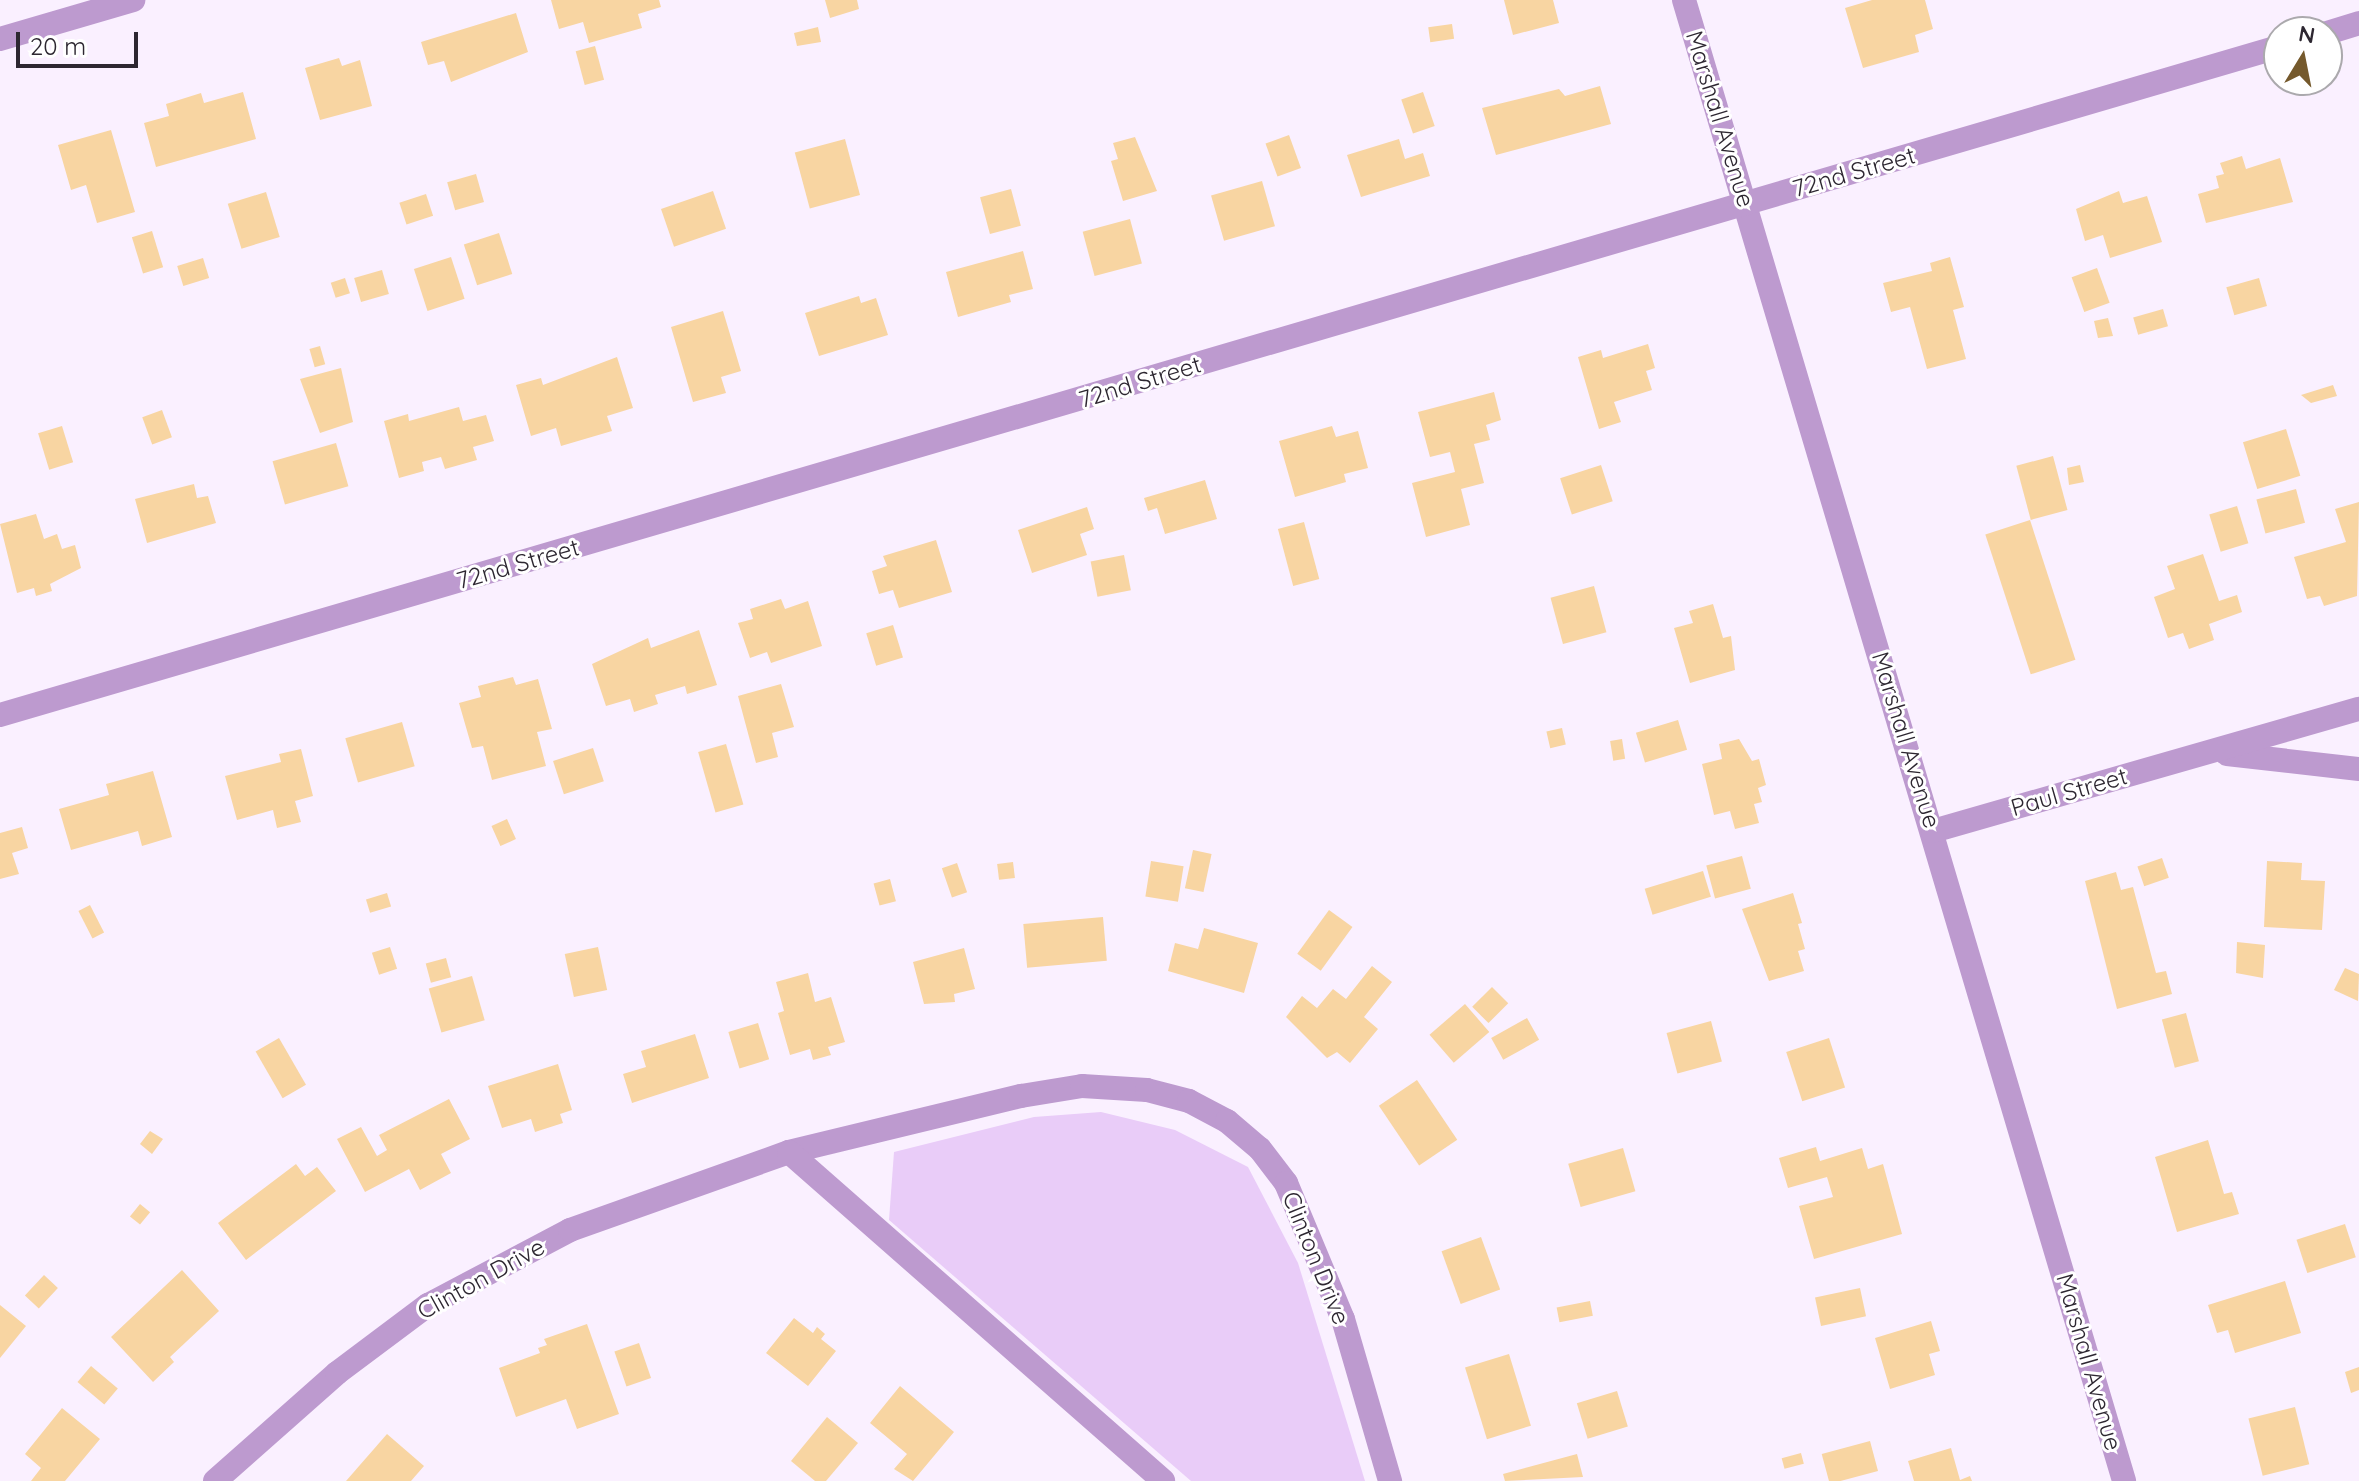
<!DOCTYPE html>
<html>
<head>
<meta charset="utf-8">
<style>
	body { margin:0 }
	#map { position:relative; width:2359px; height:1481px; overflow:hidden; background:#faf0ff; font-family:Quicksand,sans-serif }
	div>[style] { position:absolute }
	.green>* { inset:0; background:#e9ccf8 }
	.building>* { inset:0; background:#f8d5a2; transform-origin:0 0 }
	.minor>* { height:24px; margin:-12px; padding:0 12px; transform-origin:12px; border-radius:12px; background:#bd9acf }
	span { translate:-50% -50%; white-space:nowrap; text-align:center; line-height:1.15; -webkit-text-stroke:6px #fff; paint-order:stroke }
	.street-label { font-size:24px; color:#2d2731 }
	.north { position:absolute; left:2263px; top:16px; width:80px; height:80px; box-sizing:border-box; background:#fff; border:2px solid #aba9ad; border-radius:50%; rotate:10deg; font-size:22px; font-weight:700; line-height:32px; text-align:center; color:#2d2731 }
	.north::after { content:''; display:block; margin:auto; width:28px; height:36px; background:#75592c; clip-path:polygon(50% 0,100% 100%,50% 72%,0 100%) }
	.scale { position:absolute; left:16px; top:32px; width:122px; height:36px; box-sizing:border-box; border:4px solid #2d2731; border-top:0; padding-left:10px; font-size:24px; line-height:28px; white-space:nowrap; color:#2d2731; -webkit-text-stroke:6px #fff; paint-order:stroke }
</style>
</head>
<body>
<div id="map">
	<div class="green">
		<div style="clip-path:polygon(1101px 1112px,1175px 1130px,1248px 1167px,1298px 1263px,1365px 1481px,1191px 1481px,889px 1220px,894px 1152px,1034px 1117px)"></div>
	</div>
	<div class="building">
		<div style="clip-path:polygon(551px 0,659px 0,661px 7px,638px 14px,642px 28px,589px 43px,583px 22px,559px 29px)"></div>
		<div style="clip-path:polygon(825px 0,857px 0,859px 9px,830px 18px)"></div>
		<div style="clip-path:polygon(1504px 0,1553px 0,1559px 23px,1513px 35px)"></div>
		<div style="clip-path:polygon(1872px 0,1925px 0,1933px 29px,1915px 35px,1919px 52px,1863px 68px,1845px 8px)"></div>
		<div style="clip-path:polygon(516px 13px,528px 52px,451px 82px,444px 61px,428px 65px,421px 42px)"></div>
		<div style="left:1452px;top:24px;width:15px;height:24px;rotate:82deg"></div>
		<div style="clip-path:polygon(818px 27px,821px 42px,797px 46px,794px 33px)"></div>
		<div style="left:595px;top:46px;width:35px;height:20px;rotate:75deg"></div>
		<div style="clip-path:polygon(339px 58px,342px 66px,360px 60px,372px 106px,320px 120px,305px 68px)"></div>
		<div style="clip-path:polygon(1600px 86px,1611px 124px,1496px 155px,1482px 108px,1559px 89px,1565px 96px)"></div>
		<div style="clip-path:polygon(243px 92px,256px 139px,156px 167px,144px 123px,169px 116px,166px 104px,201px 93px,204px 103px)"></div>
		<div style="left:1423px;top:92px;width:36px;height:23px;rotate:71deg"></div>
		<div style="clip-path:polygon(111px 130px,135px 212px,97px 223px,86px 185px,71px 190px,58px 145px)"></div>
		<div style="left:1289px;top:135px;width:35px;height:25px;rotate:70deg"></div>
		<div style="clip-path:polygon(1135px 137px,1157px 191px,1123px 201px,1111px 161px,1118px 159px,1113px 143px)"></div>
		<div style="left:845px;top:139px;width:58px;height:52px;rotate:75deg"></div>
		<div style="clip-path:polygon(1399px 139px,1405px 159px,1423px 153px,1430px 176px,1361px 197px,1347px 155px)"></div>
		<div style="clip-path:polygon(2242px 156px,2246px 169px,2280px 158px,2293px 202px,2206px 223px,2198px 194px,2219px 188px,2216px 176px,2224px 174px,2220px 163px)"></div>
		<div style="left:476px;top:174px;width:29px;height:30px;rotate:74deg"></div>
		<div style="left:1262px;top:181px;width:47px;height:53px;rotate:74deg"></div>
		<div style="left:1011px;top:189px;width:38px;height:32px;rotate:75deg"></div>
		<div style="left:713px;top:191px;width:40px;height:55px;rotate:71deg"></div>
		<div style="clip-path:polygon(2119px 191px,2123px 203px,2147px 196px,2162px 242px,2110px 258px,2103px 235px,2085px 241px,2076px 209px)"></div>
		<div style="left:266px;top:192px;width:47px;height:40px;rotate:73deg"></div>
		<div style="left:426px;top:194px;width:23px;height:28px;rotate:72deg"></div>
		<div style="left:1130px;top:219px;width:46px;height:49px;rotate:75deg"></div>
		<div style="left:152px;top:231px;width:38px;height:21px;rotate:73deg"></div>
		<div style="left:499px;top:233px;width:43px;height:37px;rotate:72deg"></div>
		<div style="clip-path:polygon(1023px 251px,1033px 289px,1009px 295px,1011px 302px,958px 317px,946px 272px)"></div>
		<div style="left:451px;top:257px;width:44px;height:39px;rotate:72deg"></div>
		<div style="clip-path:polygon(1950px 257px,1964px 307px,1953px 310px,1966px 359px,1927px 369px,1910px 307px,1891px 312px,1883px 283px,1932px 271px,1930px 263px)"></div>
		<div style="left:203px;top:258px;width:21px;height:27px;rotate:73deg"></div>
		<div style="left:2097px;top:268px;width:37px;height:27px;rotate:70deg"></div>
		<div style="left:382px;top:270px;width:25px;height:29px;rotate:74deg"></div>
		<div style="left:345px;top:278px;width:16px;height:15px;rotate:72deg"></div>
		<div style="left:2259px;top:278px;width:29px;height:34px;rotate:74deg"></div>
		<div style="clip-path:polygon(859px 296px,861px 303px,876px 298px,888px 335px,819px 356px,805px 313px)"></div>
		<div style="left:2163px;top:309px;width:18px;height:31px;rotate:74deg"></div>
		<div style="clip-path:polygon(723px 311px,741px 371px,721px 377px,726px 393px,693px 402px,671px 327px)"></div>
		<div style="clip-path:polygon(2108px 318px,2113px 336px,2098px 338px,2094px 321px)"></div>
		<div style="clip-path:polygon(1648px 344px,1655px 368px,1646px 371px,1652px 390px,1614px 402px,1621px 422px,1599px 429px,1578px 357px,1601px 350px,1603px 358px)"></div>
		<div style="left:320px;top:346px;width:19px;height:11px;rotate:74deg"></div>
		<div style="clip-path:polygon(617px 357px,633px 408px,607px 416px,612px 431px,561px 446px,556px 428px,531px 436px,516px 385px,541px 378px,543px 385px)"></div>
		<div style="clip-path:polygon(341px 368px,353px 422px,320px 433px,300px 379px)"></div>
		<div style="clip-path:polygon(2333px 385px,2337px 396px,2311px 403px,2301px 395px)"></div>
		<div style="clip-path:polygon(1494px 392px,1501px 420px,1486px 425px,1490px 440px,1474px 444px,1484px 483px,1461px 489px,1470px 525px,1426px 537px,1412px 483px,1455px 472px,1450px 452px,1430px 457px,1418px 412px)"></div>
		<div style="clip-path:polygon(459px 407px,463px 421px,486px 415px,494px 441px,473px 447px,477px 460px,445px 469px,441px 457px,422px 462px,424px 471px,399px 478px,384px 421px,408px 414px,409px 421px)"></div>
		<div style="left:162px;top:410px;width:29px;height:21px;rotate:70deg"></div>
		<div style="left:62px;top:426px;width:38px;height:25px;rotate:73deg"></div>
		<div style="clip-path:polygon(1332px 426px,1336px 437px,1358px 431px,1368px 468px,1344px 474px,1346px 482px,1295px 497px,1279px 441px)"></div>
		<div style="left:2286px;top:429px;width:49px;height:45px;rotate:73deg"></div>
		<div style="left:336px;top:443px;width:45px;height:66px;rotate:74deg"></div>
		<div style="left:2053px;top:456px;width:56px;height:38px;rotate:75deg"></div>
		<div style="left:1601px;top:465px;width:38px;height:43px;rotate:72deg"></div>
		<div style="clip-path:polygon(2080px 465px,2084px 482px,2069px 485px,2067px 468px)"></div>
		<div style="clip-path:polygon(1205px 480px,1217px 519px,1165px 534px,1157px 508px,1148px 511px,1144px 498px)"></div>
		<div style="clip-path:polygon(194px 484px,197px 498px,208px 496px,216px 523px,147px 543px,135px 499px)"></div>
		<div style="left:2296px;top:489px;width:35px;height:41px;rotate:75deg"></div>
		<div style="clip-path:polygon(2359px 502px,2357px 596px,2324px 606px,2320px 596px,2307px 599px,2294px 557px,2346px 542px,2335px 509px)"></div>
		<div style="left:2237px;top:506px;width:39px;height:29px;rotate:73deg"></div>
		<div style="clip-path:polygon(1087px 507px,1094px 529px,1080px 534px,1087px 555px,1032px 573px,1018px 530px)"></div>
		<div style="clip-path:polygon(36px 514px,44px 539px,57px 534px,62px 549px,75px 545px,81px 568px,50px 584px,52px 591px,36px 596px,34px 588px,17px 593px,0 524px)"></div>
		<div style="left:2030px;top:520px;width:147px;height:47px;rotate:72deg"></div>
		<div style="left:1304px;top:522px;width:59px;height:27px;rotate:75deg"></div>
		<div style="clip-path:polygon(936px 540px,952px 592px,899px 608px,893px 590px,879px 594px,872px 571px,887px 566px,883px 556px)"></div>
		<div style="clip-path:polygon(2203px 554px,2219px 601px,2237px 595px,2242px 612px,2209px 624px,2214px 640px,2189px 649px,2183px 633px,2168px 638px,2154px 597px,2175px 589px,2167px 566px)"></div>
		<div style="left:1124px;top:555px;width:36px;height:34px;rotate:79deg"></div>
		<div style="left:1594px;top:586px;width:48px;height:45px;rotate:75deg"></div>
		<div style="clip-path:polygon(781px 599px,785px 609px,808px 601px,822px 646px,771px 663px,767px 652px,750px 658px,738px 623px,753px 619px,750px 609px)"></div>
		<div style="clip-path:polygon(1713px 604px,1723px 638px,1731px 636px,1735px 670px,1690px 683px,1674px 628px,1693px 623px,1689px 611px)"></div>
		<div style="left:893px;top:625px;width:34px;height:28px;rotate:73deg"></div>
		<div style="clip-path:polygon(699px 630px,717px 685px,687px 694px,685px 686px,655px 695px,658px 704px,634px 712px,630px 699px,606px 706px,592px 664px,648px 638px,651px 648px)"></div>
		<div style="clip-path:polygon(513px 677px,516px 685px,538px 679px,552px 729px,537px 732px,546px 766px,492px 780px,483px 746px,472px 748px,459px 703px,481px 697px,478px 686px)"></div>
		<div style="clip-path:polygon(781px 684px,794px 727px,772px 733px,778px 757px,756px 763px,738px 696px)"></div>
		<div style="left:1678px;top:720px;width:31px;height:44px;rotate:73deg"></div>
		<div style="left:402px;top:722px;width:46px;height:59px;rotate:74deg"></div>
		<div style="left:1562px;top:728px;width:17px;height:16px;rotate:77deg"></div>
		<div style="left:1622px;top:739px;width:20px;height:12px;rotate:81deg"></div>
		<div style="clip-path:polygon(1739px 739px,1752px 761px,1759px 759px,1766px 785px,1758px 788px,1762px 802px,1754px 804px,1759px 823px,1735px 829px,1730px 811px,1714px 815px,1702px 764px,1722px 759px,1719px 744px)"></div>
		<div style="left:726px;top:744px;width:63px;height:29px;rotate:74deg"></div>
		<div style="left:593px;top:748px;width:35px;height:42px;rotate:72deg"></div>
		<div style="clip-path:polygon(301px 749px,313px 796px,295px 801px,301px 822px,277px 828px,273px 810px,237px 820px,225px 776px,281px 762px,279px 754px)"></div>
		<div style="clip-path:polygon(153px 771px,172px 837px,142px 846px,138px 831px,71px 850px,59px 809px,109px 795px,106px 784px)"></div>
		<div style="left:507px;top:819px;width:22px;height:17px;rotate:66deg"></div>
		<div style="clip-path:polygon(22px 827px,28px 848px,12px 853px,19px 874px,0 879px,0 833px)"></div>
		<div style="left:1193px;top:850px;width:19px;height:39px;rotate:12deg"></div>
		<div style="left:1742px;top:856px;width:34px;height:37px;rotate:75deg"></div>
		<div style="left:2162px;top:858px;width:21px;height:26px;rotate:71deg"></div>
		<div style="left:1151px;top:861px;width:33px;height:36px;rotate:9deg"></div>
		<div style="clip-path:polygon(2267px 861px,2302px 863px,2301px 880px,2325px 881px,2322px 930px,2264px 927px)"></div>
		<div style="left:1013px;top:862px;width:16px;height:16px;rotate:83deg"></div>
		<div style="left:957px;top:863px;width:31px;height:16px;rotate:71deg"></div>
		<div style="left:1703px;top:871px;width:27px;height:61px;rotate:73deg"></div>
		<div style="clip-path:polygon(2116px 872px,2121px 890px,2133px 887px,2156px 973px,2166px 971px,2172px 994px,2117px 1009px,2085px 881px)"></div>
		<div style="left:890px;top:879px;width:23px;height:17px;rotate:75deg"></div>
		<div style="left:387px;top:893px;width:14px;height:22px;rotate:73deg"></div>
		<div style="clip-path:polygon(1793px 893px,1802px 923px,1798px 924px,1805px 949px,1798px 951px,1804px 971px,1769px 981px,1742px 909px)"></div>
		<div style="left:90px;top:905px;width:31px;height:13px;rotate:63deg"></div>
		<div style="left:1329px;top:910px;width:29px;height:54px;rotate:36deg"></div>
		<div style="left:1103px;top:917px;width:44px;height:80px;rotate:85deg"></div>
		<div style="clip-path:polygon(1204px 928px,1258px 943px,1244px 993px,1168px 971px,1175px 943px,1198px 949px)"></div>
		<div style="clip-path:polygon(2237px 942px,2265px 945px,2263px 978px,2236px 973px)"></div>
		<div style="left:390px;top:947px;width:23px;height:19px;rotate:72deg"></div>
		<div style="left:598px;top:947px;width:44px;height:34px;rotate:78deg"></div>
		<div style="clip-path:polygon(964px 948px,975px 989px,954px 994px,955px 1002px,924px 1004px,913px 962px)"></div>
		<div style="left:446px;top:958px;width:20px;height:21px;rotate:75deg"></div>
		<div style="clip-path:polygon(1372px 966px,1392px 982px,1364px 1017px,1378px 1029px,1350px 1063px,1337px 1052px,1327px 1058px,1286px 1017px,1302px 996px,1317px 1008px,1333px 989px,1346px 999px)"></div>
		<div style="clip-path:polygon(2345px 968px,2359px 974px,2358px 1001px,2334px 990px)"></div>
		<div style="clip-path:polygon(808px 973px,815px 1002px,831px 997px,845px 1042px,828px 1047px,831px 1055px,813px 1060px,810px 1049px,790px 1055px,778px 1013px,784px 1011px,776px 982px)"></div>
		<div style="left:472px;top:976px;width:46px;height:45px;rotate:74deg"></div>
		<div style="left:1492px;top:987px;width:23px;height:28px;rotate:45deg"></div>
		<div style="left:1465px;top:1004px;width:37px;height:47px;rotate:49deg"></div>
		<div style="left:2186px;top:1013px;width:50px;height:25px;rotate:75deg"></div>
		<div style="left:1527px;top:1018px;width:25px;height:41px;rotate:61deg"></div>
		<div style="left:1711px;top:1021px;width:42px;height:46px;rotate:75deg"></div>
		<div style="left:758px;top:1023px;width:38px;height:31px;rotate:73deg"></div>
		<div style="clip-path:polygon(695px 1034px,709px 1078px,632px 1103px,623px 1074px,646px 1067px,641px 1051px)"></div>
		<div style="left:279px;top:1038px;width:54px;height:27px;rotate:60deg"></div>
		<div style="left:1829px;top:1038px;width:52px;height:45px;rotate:72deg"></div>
		<div style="clip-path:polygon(558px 1064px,572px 1110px,560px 1114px,563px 1123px,535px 1132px,531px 1119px,502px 1128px,488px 1086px)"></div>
		<div style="left:1417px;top:1080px;width:72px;height:46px;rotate:56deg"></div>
		<div style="clip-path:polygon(449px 1099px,470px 1139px,441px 1154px,451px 1173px,420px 1190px,409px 1169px,365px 1192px,337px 1139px,361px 1127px,377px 1156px,387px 1150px,379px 1135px)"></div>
		<div style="clip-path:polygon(150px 1131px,163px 1139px,152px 1154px,140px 1144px)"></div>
		<div style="clip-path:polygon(2208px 1140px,2224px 1194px,2232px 1192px,2239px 1214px,2177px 1232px,2155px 1157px)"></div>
		<div style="clip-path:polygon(1816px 1147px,1820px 1161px,1862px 1148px,1868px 1169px,1883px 1164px,1902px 1234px,1814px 1259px,1799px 1206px,1833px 1197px,1827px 1177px,1788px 1188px,1779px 1158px)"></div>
		<div style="left:1623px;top:1148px;width:45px;height:57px;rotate:74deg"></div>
		<div style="clip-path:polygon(296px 1164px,305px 1176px,317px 1167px,336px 1191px,246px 1260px,218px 1223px)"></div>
		<div style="left:140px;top:1204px;width:13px;height:16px;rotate:39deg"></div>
		<div style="left:2345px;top:1224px;width:35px;height:51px;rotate:72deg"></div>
		<div style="left:1481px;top:1237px;width:56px;height:42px;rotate:70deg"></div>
		<div style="clip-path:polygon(182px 1270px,219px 1311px,170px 1357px,174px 1362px,153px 1382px,111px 1337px)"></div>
		<div style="left:44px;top:1275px;width:19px;height:28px;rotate:43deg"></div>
		<div style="clip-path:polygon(2285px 1281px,2301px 1333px,2235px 1353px,2228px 1330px,2217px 1333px,2208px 1305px)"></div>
		<div style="left:1860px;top:1288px;width:29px;height:46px;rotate:78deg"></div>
		<div style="left:1590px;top:1301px;width:15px;height:34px;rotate:79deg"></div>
		<div style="clip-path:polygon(0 1305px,26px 1326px,0 1358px)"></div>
		<div style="clip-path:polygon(794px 1318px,813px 1333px,817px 1327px,825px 1334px,821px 1339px,836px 1351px,808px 1386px,766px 1353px)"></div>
		<div style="clip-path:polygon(1931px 1321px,1940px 1351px,1929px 1354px,1935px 1375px,1890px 1389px,1875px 1338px)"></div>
		<div style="clip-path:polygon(587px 1324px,619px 1414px,577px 1429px,566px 1399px,516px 1417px,499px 1368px,540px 1353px,538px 1348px,547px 1345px,544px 1339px)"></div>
		<div style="left:639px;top:1343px;width:37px;height:26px;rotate:71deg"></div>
		<div style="left:1509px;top:1354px;width:75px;height:46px;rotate:73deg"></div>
		<div style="left:91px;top:1366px;width:35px;height:21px;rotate:40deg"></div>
		<div style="clip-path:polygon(2359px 1367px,2359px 1390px,2351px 1393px,2345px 1372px)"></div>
		<div style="clip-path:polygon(900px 1386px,954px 1432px,913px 1481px,894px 1469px,907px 1454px,870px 1423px)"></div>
		<div style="left:1617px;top:1391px;width:37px;height:42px;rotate:73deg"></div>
		<div style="left:2295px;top:1407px;width:59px;height:48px;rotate:76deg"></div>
		<div style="clip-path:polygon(62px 1408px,100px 1439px,65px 1481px,31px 1481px,41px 1468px,25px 1454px)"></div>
		<div style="clip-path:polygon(827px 1417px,858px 1443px,826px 1481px,815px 1481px,791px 1461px)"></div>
		<div style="clip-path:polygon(387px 1434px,424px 1466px,411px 1481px,346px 1481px)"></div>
		<div style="left:1870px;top:1441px;width:31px;height:50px;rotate:75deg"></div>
		<div style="clip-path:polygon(1951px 1448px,1960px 1480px,1970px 1476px,1972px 1481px,1914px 1481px,1908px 1461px)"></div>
		<div style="left:1801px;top:1453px;width:11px;height:20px;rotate:75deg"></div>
		<div style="clip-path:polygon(1577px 1454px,1583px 1477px,1505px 1481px,1503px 1474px)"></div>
	</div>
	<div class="minor">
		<div style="left:1684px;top:0;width:1545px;rotate:73.45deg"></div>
		<div style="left:2327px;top:33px;width:34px;rotate:-17deg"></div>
		<div style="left:0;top:39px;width:139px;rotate:-16.3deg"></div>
		<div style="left:0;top:715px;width:2375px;rotate:-16.34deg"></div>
		<div style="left:2227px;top:754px;width:133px;rotate:6.5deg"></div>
		<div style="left:1933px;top:831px;width:443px;rotate:-16deg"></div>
		<div style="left:789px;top:1152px;width:239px;rotate:-13.6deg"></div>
		<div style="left:1021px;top:1096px;width:62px;rotate:-9.3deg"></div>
		<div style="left:1082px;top:1086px;width:65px;rotate:3.5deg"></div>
		<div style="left:1147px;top:1090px;width:43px;rotate:14.7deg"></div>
		<div style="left:1189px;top:1101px;width:43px;rotate:27.8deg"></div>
		<div style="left:1227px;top:1121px;width:43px;rotate:40.3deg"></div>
		<div style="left:1260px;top:1149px;width:43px;rotate:52.6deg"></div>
		<div style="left:1286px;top:1183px;width:147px;rotate:67.3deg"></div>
		<div style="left:1343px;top:1319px;width:169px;rotate:73.8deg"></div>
		<div style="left:215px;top:1481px;width:163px;rotate:-41.5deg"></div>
		<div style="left:337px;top:1373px;width:114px;rotate:-36.8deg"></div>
		<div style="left:428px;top:1305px;width:161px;rotate:-27.8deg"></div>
		<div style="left:570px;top:1230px;width:232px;rotate:-19.6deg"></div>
		<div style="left:789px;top:1152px;width:498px;rotate:41.3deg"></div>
	</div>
	<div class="street-label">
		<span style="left:1720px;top:119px;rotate:73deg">Marshall Avenue</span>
		<span style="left:1854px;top:172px;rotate:-16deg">72nd Street</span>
		<span style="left:1140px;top:382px;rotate:-17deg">72nd Street</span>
		<span style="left:518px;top:564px;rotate:-16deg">72nd Street</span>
		<span style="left:1906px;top:740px;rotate:73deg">Marshall Avenue</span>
		<span style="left:2069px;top:792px;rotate:-16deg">Paul Street</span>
		<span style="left:1316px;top:1258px;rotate:68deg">Clinton Drive</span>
		<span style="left:481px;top:1279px;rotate:-29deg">Clinton Drive</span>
		<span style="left:2089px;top:1362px;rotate:74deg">Marshall Avenue</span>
	</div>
	<div class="north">N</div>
	<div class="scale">20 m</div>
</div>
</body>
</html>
